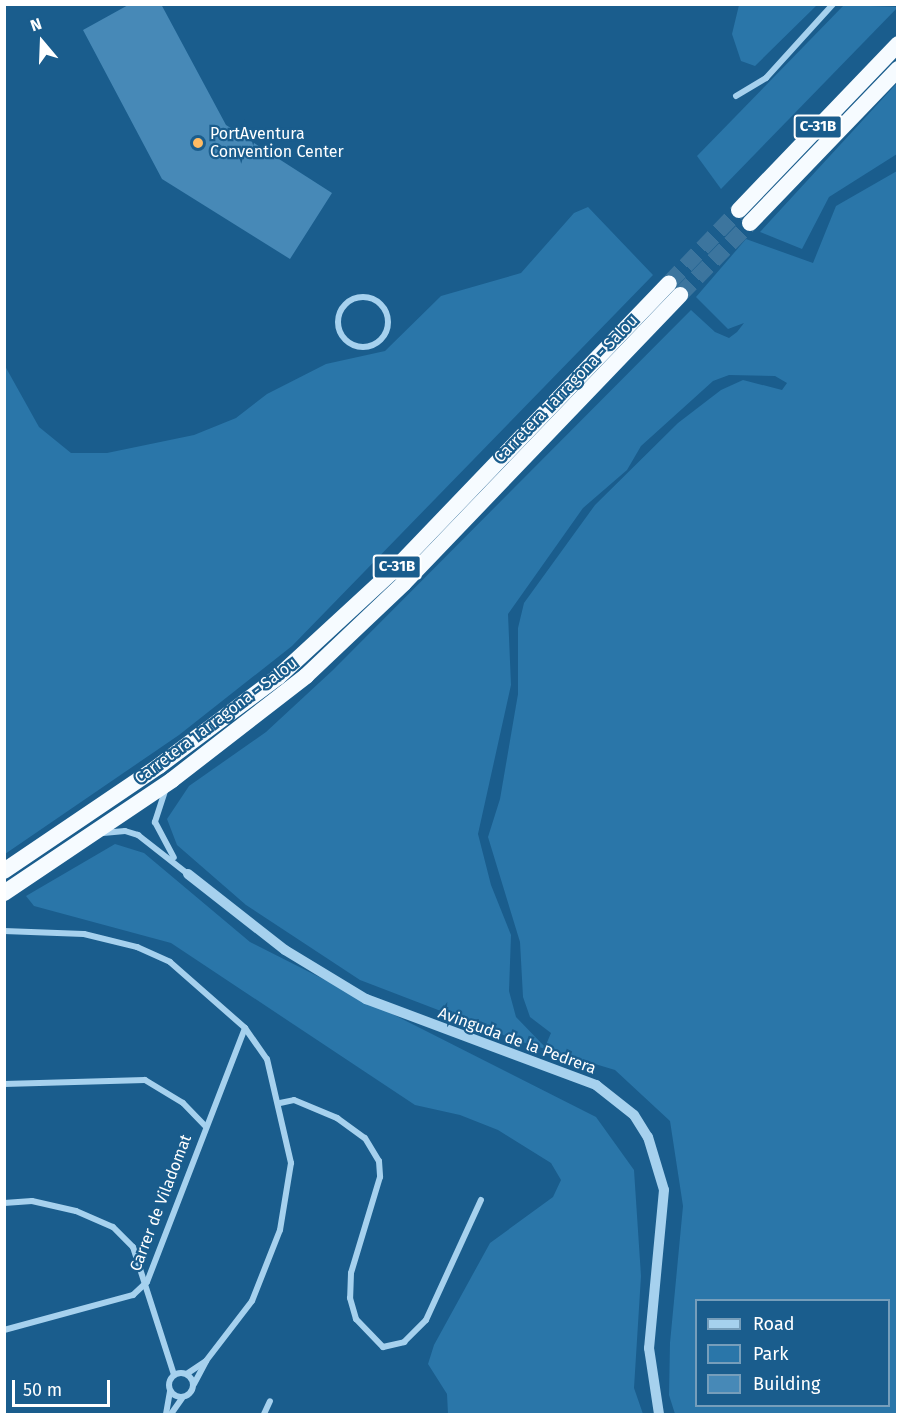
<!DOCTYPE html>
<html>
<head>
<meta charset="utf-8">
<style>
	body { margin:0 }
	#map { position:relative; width:902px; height:1419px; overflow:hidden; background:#1a5d8d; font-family:"Fira Sans",sans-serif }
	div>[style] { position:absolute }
	.green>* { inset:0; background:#2a76a9 }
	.building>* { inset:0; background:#4789b7 }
	.trunk-tunnel>* { height:16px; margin-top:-8px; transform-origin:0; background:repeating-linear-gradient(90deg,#3c759e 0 16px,transparent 0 24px) }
	.minor>* { height:6px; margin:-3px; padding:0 3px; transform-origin:3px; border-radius:3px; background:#a6d1ee }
	.minor>.ring { margin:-3px; padding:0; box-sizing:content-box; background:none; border:6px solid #a6d1ee; border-radius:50% }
	.tertiary>* { height:10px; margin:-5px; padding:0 5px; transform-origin:5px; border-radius:5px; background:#a6d1ee }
	.trunk>* { height:16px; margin:-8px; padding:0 8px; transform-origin:8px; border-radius:8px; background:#f6fbff }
	.dots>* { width:16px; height:16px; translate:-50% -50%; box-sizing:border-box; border:3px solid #1a5d8d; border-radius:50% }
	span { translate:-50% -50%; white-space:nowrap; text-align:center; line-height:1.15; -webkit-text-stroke:4.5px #1a5d8d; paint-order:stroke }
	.shield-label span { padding:2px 4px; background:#1a5d8d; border:2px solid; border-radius:4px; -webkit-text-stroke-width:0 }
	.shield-label { font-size:15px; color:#fff; font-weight:700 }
	.poi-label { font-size:16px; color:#fff }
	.left { translate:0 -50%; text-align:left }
	.street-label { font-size:16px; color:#fff }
	.frame { position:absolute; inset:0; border:6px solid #fff; pointer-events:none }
	.legend { position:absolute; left:695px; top:1299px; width:195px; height:108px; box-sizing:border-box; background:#1a5d8d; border:2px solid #769ebb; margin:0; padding:8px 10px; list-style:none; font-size:18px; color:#fff }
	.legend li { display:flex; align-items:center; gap:12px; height:30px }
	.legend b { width:30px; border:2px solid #769ebb }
	.north { position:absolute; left:12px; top:12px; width:60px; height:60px; -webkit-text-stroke:4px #1a5d8d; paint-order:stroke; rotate:341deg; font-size:16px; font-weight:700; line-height:24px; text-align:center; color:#fff }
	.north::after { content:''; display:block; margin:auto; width:21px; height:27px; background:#fff; clip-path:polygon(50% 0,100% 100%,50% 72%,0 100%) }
	.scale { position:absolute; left:12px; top:1380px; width:98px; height:27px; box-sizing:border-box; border:3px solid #fff; border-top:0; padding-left:8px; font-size:18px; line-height:21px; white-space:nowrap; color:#fff; -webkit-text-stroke:4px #1a5d8d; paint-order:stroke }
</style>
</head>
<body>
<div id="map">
	<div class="green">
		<div style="clip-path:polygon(739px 5px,739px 4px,817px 5px,755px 66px,741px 61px,732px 34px)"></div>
		<div style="clip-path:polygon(844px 5px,898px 7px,721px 189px,697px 156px)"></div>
		<div style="clip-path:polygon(897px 83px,897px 154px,829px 197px,802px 249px,760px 232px)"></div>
		<div style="clip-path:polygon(evenodd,897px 171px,897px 1414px,675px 1414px,669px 1395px,670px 1343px,683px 1206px,670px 1121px,615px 1070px,519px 1041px,360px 980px,246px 905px,177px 845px,167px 819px,189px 786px,266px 732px,333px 670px,691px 310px,715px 332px,729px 338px,737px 332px,744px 323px,728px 329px,696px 297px,746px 239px,813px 263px,836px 206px,897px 171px,729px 375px,775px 376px,787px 383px,782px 390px,743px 380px,721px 390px,678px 423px,595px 505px,524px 603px,518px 628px,518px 694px,500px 799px,488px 837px,520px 942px,523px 997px,530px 1017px,551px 1033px,545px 1047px,516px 1017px,509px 991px,511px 935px,491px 885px,478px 834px,511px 685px,508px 614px,583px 508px,627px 470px,641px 446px,682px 409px,713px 381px,729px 375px,897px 171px,696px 1300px,888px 1300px,888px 1406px,696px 1406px,696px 1300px)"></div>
		<div style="clip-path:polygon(588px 207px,653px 275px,292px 646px,179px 735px,5px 854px,5px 366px,39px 427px,71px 453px,107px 453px,194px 435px,236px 418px,267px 394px,326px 364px,385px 351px,441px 296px,521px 273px,574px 213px)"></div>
		<div style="clip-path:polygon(115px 844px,144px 853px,250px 942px,596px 1117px,634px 1170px,641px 1276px,634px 1388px,643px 1414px,448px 1414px,447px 1394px,428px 1364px,434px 1345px,490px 1243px,553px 1197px,561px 1180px,551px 1163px,498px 1130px,460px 1115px,415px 1105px,171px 943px,34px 906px,26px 896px)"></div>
	</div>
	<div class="building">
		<div style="clip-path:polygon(130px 4px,161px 4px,226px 125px,332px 193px,290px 259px,162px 179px,83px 30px)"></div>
	</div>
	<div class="trunk-tunnel">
		<div style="left:669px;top:283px;width:101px;rotate:-46.2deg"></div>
		<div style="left:680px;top:295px;width:100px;rotate:-45.8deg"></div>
	</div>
	<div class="minor">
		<div style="left:736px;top:96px;width:35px;rotate:-31deg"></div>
		<div style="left:766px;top:78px;width:100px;rotate:-47.8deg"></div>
		<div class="ring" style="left:338px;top:297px;width:44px;height:44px"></div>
		<div style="left:165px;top:791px;width:33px;rotate:108deg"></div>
		<div style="left:155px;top:822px;width:40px;rotate:62deg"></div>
		<div style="left:103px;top:833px;width:22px;rotate:-5deg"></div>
		<div style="left:125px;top:831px;width:14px;rotate:17deg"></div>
		<div style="left:138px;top:835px;width:63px;rotate:38deg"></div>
		<div style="left:4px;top:931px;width:80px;rotate:2.1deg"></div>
		<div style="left:84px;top:934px;width:55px;rotate:13.8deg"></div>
		<div style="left:137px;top:947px;width:36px;rotate:24deg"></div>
		<div style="left:170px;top:962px;width:100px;rotate:41.3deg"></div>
		<div style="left:245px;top:1028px;width:38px;rotate:55deg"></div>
		<div style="left:267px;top:1059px;width:107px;rotate:77deg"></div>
		<div style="left:291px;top:1163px;width:68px;rotate:99.3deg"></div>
		<div style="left:280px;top:1230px;width:76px;rotate:111.5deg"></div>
		<div style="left:252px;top:1301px;width:76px;rotate:127.5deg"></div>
		<div style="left:206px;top:1361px;width:23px;rotate:146deg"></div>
		<div style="left:4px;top:1084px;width:141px;rotate:-1.6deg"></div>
		<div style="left:145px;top:1080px;width:44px;rotate:31.2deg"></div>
		<div style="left:183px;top:1103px;width:32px;rotate:46deg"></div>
		<div style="left:280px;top:1103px;width:14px;rotate:-12deg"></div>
		<div style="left:294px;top:1100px;width:47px;rotate:22.7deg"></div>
		<div style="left:337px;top:1118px;width:34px;rotate:36deg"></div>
		<div style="left:365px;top:1138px;width:27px;rotate:59deg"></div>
		<div style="left:379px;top:1161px;width:16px;rotate:86deg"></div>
		<div style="left:380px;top:1177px;width:100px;rotate:106.8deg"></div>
		<div style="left:351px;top:1273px;width:25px;rotate:92deg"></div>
		<div style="left:350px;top:1298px;width:22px;rotate:74deg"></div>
		<div style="left:356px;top:1319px;width:39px;rotate:46deg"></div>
		<div style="left:383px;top:1347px;width:22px;rotate:-13deg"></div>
		<div style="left:404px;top:1342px;width:31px;rotate:-45deg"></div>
		<div style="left:426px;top:1320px;width:132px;rotate:-65.4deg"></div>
		<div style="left:4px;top:1203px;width:28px;rotate:-4deg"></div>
		<div style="left:32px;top:1201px;width:45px;rotate:12.8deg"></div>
		<div style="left:76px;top:1211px;width:40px;rotate:23.4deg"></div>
		<div style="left:113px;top:1227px;width:28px;rotate:45deg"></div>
		<div style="left:133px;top:1247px;width:134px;rotate:72.2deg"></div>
		<div style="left:4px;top:1330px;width:134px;rotate:-15.2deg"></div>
		<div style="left:133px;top:1295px;width:19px;rotate:-43deg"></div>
		<div style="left:147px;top:1282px;width:272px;rotate:-68.9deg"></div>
		<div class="ring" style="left:169px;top:1373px;width:18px;height:18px"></div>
		<div style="left:194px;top:1384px;width:26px;rotate:-62deg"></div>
		<div style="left:166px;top:1414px;width:23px;rotate:-80deg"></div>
		<div style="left:171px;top:1414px;width:19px;rotate:-55deg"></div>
		<div style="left:264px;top:1414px;width:14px;rotate:-65deg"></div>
	</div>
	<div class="tertiary">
		<div style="left:188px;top:874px;width:123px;rotate:38.1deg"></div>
		<div style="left:285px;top:950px;width:95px;rotate:31.2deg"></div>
		<div style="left:366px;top:999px;width:246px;rotate:20.5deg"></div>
		<div style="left:596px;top:1085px;width:48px;rotate:38.3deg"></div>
		<div style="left:634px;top:1115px;width:26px;rotate:58deg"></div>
		<div style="left:648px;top:1137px;width:55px;rotate:73.2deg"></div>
		<div style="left:664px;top:1190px;width:159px;rotate:95.4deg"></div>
		<div style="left:649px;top:1348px;width:67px;rotate:81.4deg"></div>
	</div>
	<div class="trunk">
		<div style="left:739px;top:210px;width:230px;rotate:-46.2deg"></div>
		<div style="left:750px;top:223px;width:214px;rotate:-46.1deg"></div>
		<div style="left:4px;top:871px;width:187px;rotate:-34.1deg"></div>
		<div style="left:159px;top:766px;width:149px;rotate:-36.8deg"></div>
		<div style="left:278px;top:677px;width:158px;rotate:-42.7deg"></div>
		<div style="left:394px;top:570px;width:397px;rotate:-46.2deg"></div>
		<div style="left:4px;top:893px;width:202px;rotate:-33.9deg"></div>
		<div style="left:172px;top:780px;width:170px;rotate:-37.8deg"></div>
		<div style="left:306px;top:676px;width:135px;rotate:-43.5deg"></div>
		<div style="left:404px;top:583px;width:399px;rotate:-46.2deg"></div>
	</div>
	<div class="dots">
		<div style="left:198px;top:143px;background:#ffbb63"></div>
	</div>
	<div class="shield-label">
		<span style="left:818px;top:127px">C-31B</span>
		<span style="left:397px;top:567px">C-31B</span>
	</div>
	<div class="poi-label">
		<span class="left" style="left:210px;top:143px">PortAventura<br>Convention Center</span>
	</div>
	<div class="street-label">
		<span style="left:566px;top:389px;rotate:-46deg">Carretera Tarragona - Salou</span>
		<span style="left:216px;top:721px;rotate:-37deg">Carretera Tarragona - Salou</span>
		<span style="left:517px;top:1041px;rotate:20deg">Avinguda de la Pedrera</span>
		<span style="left:161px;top:1203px;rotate:-69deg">Carrer de Viladomat</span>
	</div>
	<div class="frame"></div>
	<ul class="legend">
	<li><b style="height:8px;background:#a6d1ee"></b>Road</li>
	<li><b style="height:16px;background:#2a76a9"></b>Park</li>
	<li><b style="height:16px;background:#4789b7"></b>Building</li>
	</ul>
	<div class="north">N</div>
	<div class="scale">50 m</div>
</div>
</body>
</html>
